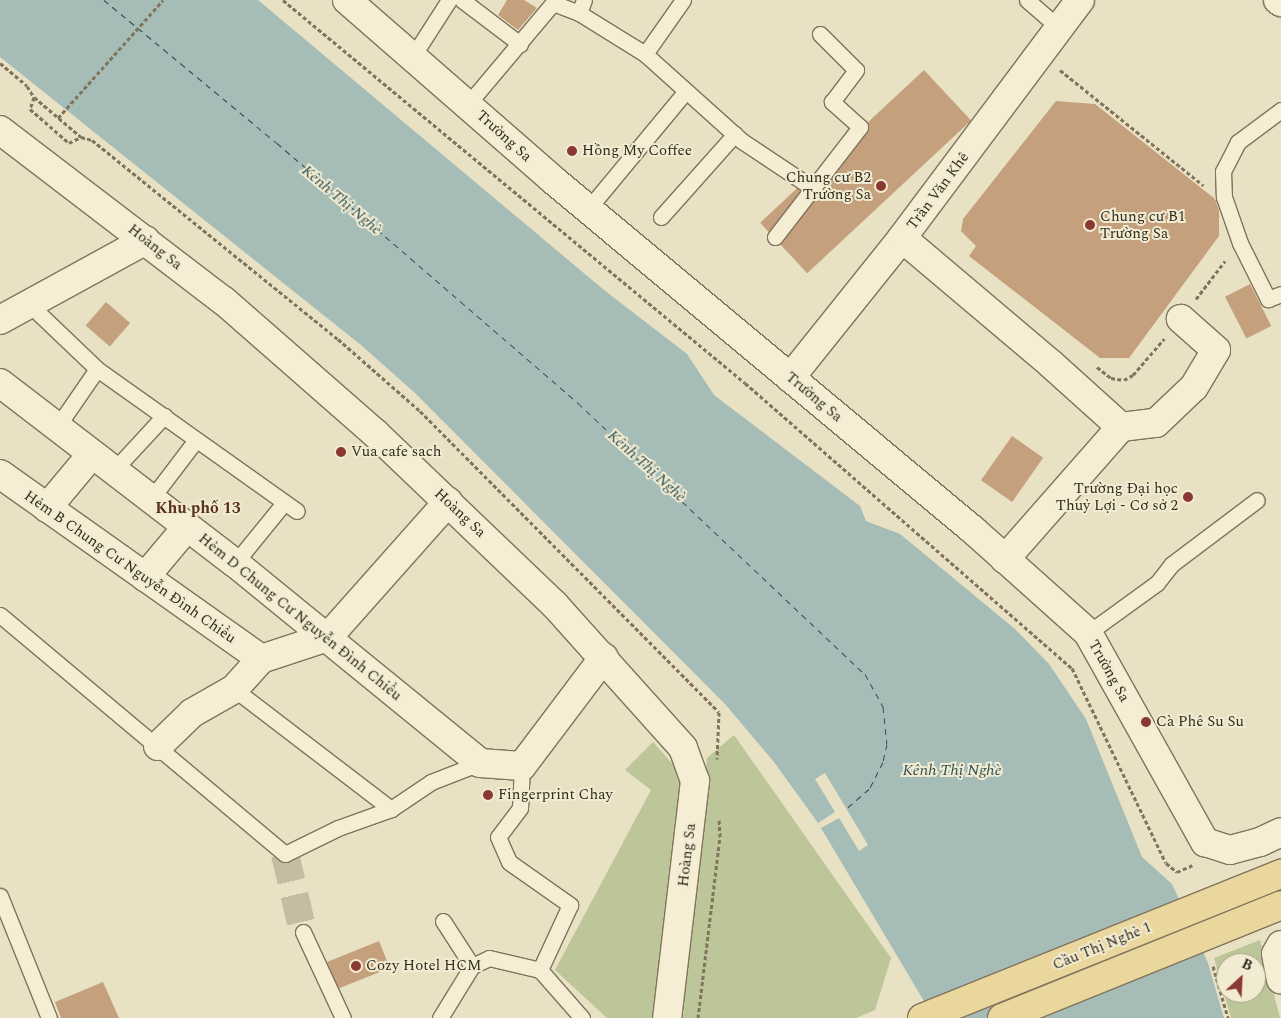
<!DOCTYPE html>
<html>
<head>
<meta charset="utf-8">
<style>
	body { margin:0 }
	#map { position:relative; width:1281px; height:1018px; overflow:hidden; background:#e9e1c3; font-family:Spectral,serif }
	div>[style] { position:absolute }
	.green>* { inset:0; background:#bdc698 }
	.water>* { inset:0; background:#a5bcb7 }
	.pier>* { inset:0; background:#e9e1c3 }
	.ferry>* { height:1px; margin-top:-0.5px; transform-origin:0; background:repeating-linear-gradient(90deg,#2f5151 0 6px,transparent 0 11px) }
	.building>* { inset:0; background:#c4a07c; transform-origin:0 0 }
	.street-tunnel>* { height:28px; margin-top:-14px; transform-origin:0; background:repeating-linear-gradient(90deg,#c5bca2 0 28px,transparent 0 42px) }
	.path>* { height:3px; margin-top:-1.5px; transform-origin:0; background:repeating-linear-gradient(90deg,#81735c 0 4px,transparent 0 6.5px) }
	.roads { filter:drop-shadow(1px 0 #81735c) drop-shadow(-1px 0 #81735c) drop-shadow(0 1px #81735c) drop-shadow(0 -1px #81735c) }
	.lane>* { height:15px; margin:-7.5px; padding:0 7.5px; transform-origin:7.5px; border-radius:7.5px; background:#f5eed5 }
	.street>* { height:28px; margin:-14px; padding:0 14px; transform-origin:14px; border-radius:14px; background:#f5eed5 }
	.secondary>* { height:28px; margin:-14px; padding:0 14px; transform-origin:14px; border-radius:14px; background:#f5eed5 }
	.primary>* { height:28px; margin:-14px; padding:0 14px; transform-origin:14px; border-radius:14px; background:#e9d79e }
	.dots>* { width:14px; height:14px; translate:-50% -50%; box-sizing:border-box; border:2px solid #f1ebd2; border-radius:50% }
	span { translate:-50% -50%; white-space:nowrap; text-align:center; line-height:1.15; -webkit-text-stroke:4px #f1ebd2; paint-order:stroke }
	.street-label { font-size:15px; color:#332a1e }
	.poi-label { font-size:15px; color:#332a1e }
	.left { translate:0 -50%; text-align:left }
	.right { translate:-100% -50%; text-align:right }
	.water-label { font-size:16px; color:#2f5151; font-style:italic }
	.neighbourhood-label { font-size:16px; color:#5b3222; font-weight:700 }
	.north { position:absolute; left:1216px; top:953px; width:50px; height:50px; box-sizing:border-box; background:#f1ebd2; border:1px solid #a59e8a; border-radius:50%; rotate:25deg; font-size:14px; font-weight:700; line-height:20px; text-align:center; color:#332a1e }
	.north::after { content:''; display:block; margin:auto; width:18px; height:22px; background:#8a3832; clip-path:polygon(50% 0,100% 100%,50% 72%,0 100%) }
</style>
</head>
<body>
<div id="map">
	<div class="green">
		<div style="clip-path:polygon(734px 735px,891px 958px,875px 1010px,856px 1018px,683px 1018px,707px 758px)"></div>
		<div style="clip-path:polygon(653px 742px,686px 779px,659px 1018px,607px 1018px,555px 970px,651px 790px,625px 770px)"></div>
		<div style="clip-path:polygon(evenodd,1260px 940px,1280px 1018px,1231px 1018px,1214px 958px,1260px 940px,1226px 963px,1256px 963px,1256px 993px,1226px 993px,1226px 963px)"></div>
	</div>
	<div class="water">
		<div style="clip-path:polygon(0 0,258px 0,604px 290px,687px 354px,714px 395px,860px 506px,866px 521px,900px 534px,1015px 629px,1049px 664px,1086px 719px,1142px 857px,1172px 884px,1208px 963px,1224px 1018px,934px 1018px,818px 823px,774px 762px,725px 704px,415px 393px,361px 345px,0 57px)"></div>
	</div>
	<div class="pier">
		<div style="clip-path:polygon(825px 773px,868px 845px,859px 851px,839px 818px,821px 828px,818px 823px,835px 812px,815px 779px)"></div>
	</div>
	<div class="ferry">
		<div style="left:104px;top:0;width:224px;rotate:39.6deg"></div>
		<div style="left:277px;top:143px;width:398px;rotate:40.8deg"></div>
		<div style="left:578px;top:403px;width:395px;rotate:43.4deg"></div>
		<div style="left:865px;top:674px;width:38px;rotate:61deg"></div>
		<div style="left:883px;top:707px;width:37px;rotate:84deg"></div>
		<div style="left:887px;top:744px;width:18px;rotate:103deg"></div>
		<div style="left:883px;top:762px;width:30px;rotate:117deg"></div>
		<div style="left:869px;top:789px;width:30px;rotate:139deg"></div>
	</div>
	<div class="building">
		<div style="clip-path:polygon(507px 0,524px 0,537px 8px,518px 30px,498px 15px)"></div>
		<div style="left:924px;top:70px;width:69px;height:224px;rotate:47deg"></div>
		<div style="clip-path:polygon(1056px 101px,1095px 104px,1215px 199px,1219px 210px,1219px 236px,1129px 358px,1100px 358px,969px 256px,976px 246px,961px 231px,963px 219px)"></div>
		<div style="left:1250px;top:284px;width:47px;height:28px;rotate:63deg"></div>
		<div style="left:106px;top:302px;width:32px;height:31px;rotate:41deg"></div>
		<div style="left:1012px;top:436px;width:38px;height:54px;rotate:35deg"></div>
		<div style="left:379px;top:941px;width:29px;height:56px;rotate:68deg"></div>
		<div style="clip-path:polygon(103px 982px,119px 1018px,61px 1018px,55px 1002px)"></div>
	</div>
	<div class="street-tunnel">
		<div style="left:285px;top:854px;width:80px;rotate:77deg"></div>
	</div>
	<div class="path">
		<div style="left:283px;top:0;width:600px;rotate:39.66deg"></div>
		<div style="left:745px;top:383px;width:434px;rotate:41.1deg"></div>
		<div style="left:1072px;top:668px;width:216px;rotate:64.3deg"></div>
		<div style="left:1166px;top:863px;width:14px;rotate:39deg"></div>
		<div style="left:1177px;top:872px;width:17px;rotate:-24deg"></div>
		<div style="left:0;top:63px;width:35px;rotate:40deg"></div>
		<div style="left:27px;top:86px;width:13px;rotate:58deg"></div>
		<div style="left:34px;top:97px;width:13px;rotate:108deg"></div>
		<div style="left:30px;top:109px;width:52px;rotate:41.1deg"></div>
		<div style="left:69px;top:143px;width:13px;rotate:-27deg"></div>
		<div style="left:81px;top:137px;width:11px;rotate:15deg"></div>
		<div style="left:92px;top:140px;width:316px;rotate:39deg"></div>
		<div style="left:338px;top:339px;width:109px;rotate:41.3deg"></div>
		<div style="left:420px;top:411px;width:424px;rotate:45.2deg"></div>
		<div style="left:719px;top:712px;width:47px;rotate:92.4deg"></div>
		<div style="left:1060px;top:70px;width:184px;rotate:38.8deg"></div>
		<div style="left:34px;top:97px;width:62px;rotate:40.4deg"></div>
		<div style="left:58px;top:118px;width:158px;rotate:-48.3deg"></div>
		<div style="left:1196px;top:299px;width:48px;rotate:-52.7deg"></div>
		<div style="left:1097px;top:367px;width:18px;rotate:38deg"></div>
		<div style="left:1111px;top:378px;width:13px;rotate:9deg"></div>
		<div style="left:1124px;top:380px;width:10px;rotate:-29deg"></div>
		<div style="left:1133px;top:375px;width:48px;rotate:-49.3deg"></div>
		<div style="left:1213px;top:966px;width:54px;rotate:73.9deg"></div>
		<div style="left:698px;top:1018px;width:182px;rotate:-83.1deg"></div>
		<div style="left:720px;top:837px;width:17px;rotate:-93deg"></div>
	</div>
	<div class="roads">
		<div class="lane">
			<div style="left:462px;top:0;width:73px;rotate:37.2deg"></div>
			<div style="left:1027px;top:0;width:41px;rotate:41.1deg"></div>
			<div style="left:579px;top:13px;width:78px;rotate:31.8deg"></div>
			<div style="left:645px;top:54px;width:130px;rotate:41.9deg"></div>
			<div style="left:742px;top:141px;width:87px;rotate:33.7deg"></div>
			<div style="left:645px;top:54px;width:66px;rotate:-54.9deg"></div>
			<div style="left:413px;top:56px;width:67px;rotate:-57.3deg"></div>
			<div style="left:468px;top:104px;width:132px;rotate:-49.9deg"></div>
			<div style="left:553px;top:3px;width:28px;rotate:21deg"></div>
			<div style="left:579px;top:13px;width:14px;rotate:-69deg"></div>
			<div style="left:1281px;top:110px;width:54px;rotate:143.3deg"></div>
			<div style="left:1238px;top:142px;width:33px;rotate:117deg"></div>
			<div style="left:1223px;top:171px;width:26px;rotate:88deg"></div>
			<div style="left:1224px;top:197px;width:49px;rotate:70.8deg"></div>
			<div style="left:1240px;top:243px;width:63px;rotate:63.4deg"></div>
			<div style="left:1268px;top:299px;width:14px;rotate:-21deg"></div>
			<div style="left:588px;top:209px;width:153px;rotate:-50.3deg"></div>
			<div style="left:661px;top:217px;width:111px;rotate:-48.3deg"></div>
			<div style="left:775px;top:237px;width:139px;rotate:-52.3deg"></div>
			<div style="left:860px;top:127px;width:38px;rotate:-138deg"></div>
			<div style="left:832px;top:102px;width:40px;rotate:-53deg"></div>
			<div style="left:856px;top:70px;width:51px;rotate:-135deg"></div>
			<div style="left:29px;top:304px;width:94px;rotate:43.7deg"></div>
			<div style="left:97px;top:369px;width:245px;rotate:35.4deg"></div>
			<div style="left:57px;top:427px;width:70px;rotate:-55.4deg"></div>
			<div style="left:114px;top:470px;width:74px;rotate:-47.2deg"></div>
			<div style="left:151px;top:499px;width:74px;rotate:-52.7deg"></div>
			<div style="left:235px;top:563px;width:77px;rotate:-50.8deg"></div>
			<div style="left:0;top:615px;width:372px;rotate:40deg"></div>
			<div style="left:285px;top:854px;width:59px;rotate:-26.1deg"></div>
			<div style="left:338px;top:828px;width:56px;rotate:-19.7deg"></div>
			<div style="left:391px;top:809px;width:48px;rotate:-34deg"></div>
			<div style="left:431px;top:782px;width:53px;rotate:-21.2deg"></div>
			<div style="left:1088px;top:633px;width:85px;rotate:-35.9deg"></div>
			<div style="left:1157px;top:583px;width:24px;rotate:-52deg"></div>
			<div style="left:1172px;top:564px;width:106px;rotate:-37deg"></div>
			<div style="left:234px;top:689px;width:198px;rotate:37.4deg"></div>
			<div style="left:522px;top:766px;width:42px;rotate:92.7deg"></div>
			<div style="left:520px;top:808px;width:36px;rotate:127deg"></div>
			<div style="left:498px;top:837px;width:27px;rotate:66deg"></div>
			<div style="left:509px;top:862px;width:75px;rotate:35.2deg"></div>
			<div style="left:570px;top:905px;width:72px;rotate:114.8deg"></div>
			<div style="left:0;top:896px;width:131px;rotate:68.1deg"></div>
			<div style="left:443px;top:921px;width:54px;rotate:57.2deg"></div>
			<div style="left:472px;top:966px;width:19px;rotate:-25deg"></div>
			<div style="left:489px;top:958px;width:52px;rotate:13.2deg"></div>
			<div style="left:540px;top:970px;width:64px;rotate:48.8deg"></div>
			<div style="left:303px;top:932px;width:95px;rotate:65.1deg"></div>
			<div style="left:440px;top:1018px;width:61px;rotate:-58.4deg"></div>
		</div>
		<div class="street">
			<div style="left:1278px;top:0;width:4px;rotate:34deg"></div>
			<div style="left:902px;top:238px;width:195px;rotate:40.2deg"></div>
			<div style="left:1051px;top:364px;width:94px;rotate:42deg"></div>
			<div style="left:1121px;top:427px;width:176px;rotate:131.3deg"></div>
			<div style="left:0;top:320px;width:166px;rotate:-28.7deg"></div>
			<div style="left:790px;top:378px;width:179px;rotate:-51.3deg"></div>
			<div style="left:902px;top:238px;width:297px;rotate:-53.2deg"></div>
			<div style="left:0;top:383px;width:296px;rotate:37.5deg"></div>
			<div style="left:235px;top:563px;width:316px;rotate:39.2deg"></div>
			<div style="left:480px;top:763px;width:42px;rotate:4.1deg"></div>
			<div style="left:522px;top:766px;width:136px;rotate:-53deg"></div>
			<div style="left:1121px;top:427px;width:35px;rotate:-7deg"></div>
			<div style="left:1156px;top:423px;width:52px;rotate:-43.5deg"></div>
			<div style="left:1194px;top:387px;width:43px;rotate:-59.3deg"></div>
			<div style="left:1216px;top:350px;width:47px;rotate:-138.5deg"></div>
			<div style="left:0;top:474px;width:320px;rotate:35.3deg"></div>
			<div style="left:47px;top:508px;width:70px;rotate:-50.2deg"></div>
			<div style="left:145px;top:577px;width:65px;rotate:-50deg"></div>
			<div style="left:158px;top:746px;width:47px;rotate:-44.1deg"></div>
			<div style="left:192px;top:713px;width:48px;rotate:-29.7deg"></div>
			<div style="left:234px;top:689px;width:40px;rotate:-48deg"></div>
			<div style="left:261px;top:659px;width:71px;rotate:-18.2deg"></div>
			<div style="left:328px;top:637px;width:181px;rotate:-48.4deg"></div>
			<div style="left:1281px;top:945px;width:10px;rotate:119deg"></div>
			<div style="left:1276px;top:954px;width:26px;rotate:79deg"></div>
		</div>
		<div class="secondary">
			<div style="left:347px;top:0;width:272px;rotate:41.1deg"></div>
			<div style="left:552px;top:179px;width:548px;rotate:39.82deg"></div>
			<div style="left:973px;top:530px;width:154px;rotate:41.8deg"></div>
			<div style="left:1088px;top:633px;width:240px;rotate:60.8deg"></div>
			<div style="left:1205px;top:842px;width:26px;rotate:18deg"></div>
			<div style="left:1230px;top:850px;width:31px;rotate:-15deg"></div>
			<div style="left:1260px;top:842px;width:23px;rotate:-25deg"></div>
			<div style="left:0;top:130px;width:282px;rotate:37.4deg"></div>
			<div style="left:224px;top:301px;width:201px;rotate:41.2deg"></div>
			<div style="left:375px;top:433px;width:248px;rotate:43.7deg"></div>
			<div style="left:554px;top:604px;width:193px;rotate:48.1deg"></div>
			<div style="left:683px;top:748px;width:35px;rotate:70deg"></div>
			<div style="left:695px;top:781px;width:239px;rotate:96.7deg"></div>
		</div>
		<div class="primary">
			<div style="left:922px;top:1018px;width:387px;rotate:-21.9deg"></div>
			<div style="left:1002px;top:1018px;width:301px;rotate:-22deg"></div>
		</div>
	</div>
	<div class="dots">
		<div style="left:572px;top:151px;background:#8a3832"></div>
		<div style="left:881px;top:186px;background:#8a3832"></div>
		<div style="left:1090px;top:225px;background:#8a3832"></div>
		<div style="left:341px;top:452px;background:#8a3832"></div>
		<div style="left:1188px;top:497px;background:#8a3832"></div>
		<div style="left:1146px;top:722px;background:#8a3832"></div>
		<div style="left:488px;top:795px;background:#8a3832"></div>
		<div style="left:356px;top:966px;background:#8a3832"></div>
	</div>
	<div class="street-label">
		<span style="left:504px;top:136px;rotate:42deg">Trường Sa</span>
		<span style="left:938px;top:191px;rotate:-53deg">Trần Văn Khê</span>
		<span style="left:155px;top:247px;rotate:38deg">Hoàng Sa</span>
		<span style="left:814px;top:397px;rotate:40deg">Trường Sa</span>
		<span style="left:460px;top:513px;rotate:43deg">Hoàng Sa</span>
		<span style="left:130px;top:567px;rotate:35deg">Hẻm B Chung Cư Nguyễn Ðình Chiểu</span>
		<span style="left:300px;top:617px;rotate:39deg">Hẻm D Chung Cư Nguyễn Ðình Chiểu</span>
		<span style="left:1109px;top:671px;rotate:61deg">Trường Sa</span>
		<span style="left:687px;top:855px;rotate:-83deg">Hoàng Sa</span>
		<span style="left:1102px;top:946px;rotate:-22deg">Cầu Thị Nghè 1</span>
	</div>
	<div class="poi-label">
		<span class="left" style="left:582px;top:151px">Hồng My Coffee</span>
		<span class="right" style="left:871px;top:186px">Chung cư B2<br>Trường Sa</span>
		<span class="left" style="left:1100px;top:225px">Chung cư B1<br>Trường Sa</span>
		<span class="left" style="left:351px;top:452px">Vua cafe sach</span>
		<span class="right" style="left:1178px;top:497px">Trường Đại học<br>Thuỷ Lợi - Cơ sở 2</span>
		<span class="left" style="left:1156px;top:722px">Cà Phê Su Su</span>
		<span class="left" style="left:498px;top:795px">Fingerprint Chay</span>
		<span class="left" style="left:366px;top:966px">Cozy Hotel HCM</span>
	</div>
	<div class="water-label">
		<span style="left:342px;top:200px;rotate:40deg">Kênh Thị Nghè</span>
		<span style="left:647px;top:466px;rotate:42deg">Kênh Thị Nghè</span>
		<span style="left:952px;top:770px">Kênh Thị Nghè</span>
	</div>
	<div class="neighbourhood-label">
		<span style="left:198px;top:508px">Khu phố 13</span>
	</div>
	<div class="north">B</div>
</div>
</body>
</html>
